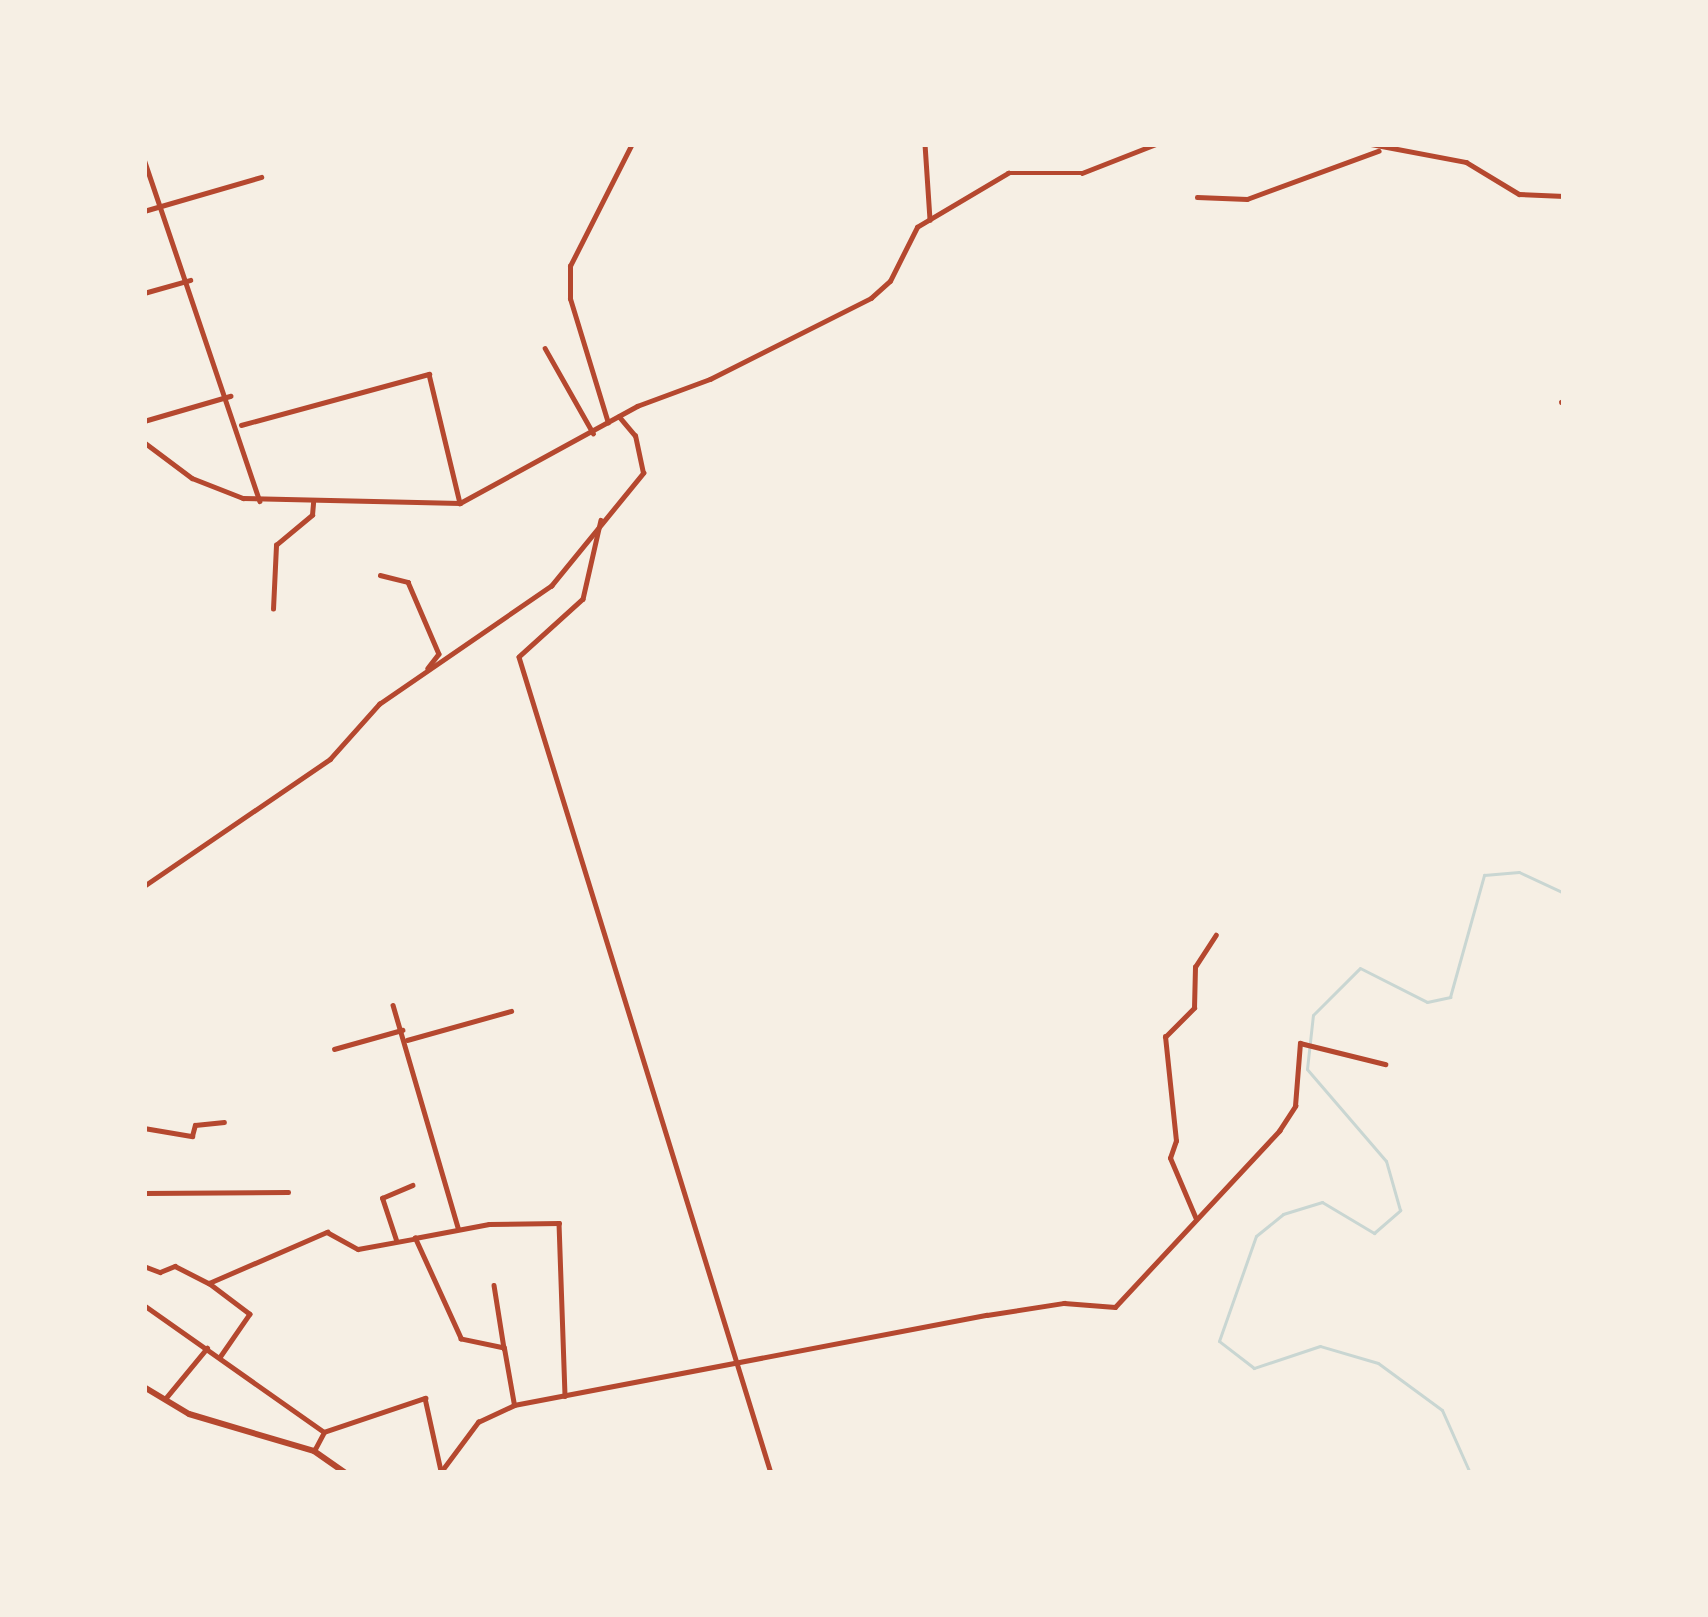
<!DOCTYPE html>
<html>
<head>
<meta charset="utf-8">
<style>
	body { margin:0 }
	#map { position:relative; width:1708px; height:1617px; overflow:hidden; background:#f6efe4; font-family:"Roboto Condensed",sans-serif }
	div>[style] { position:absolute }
	.stream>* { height:3px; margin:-1.5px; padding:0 1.5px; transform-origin:1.5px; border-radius:1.5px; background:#c9d6d2 }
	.minor>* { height:4.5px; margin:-2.25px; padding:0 2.25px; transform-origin:2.25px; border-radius:2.25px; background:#b5482f }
	.tertiary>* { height:4.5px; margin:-2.25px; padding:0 2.25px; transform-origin:2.25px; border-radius:2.25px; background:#b5482f }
	.primary>* { height:6px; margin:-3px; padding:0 3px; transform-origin:3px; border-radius:3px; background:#b5482f }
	span { translate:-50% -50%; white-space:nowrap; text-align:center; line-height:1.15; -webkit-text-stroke:9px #f6efe4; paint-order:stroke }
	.frame { position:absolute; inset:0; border:147px solid #f6efe4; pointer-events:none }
</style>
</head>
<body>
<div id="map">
	<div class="stream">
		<div style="left:1470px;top:1473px;width:69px;rotate:-114deg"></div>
		<div style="left:1442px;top:1410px;width:79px;rotate:-143.7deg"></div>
		<div style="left:1378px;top:1363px;width:60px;rotate:-163.7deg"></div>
		<div style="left:1320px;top:1346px;width:70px;rotate:161.6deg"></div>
		<div style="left:1254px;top:1368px;width:44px;rotate:-142.4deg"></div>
		<div style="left:1219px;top:1341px;width:111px;rotate:-70.6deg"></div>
		<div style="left:1256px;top:1236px;width:35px;rotate:-39deg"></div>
		<div style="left:1283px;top:1214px;width:41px;rotate:-17.1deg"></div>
		<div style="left:1322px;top:1202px;width:61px;rotate:30.8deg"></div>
		<div style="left:1374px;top:1233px;width:35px;rotate:-41deg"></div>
		<div style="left:1400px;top:1210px;width:51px;rotate:-105.9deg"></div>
		<div style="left:1386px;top:1161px;width:121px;rotate:-130.7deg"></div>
		<div style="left:1307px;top:1069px;width:54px;rotate:-83.7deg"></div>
		<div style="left:1313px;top:1015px;width:66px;rotate:-45deg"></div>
		<div style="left:1360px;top:968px;width:75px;rotate:26.9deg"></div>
		<div style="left:1427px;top:1002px;width:24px;rotate:-12deg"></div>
		<div style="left:1450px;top:997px;width:127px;rotate:-74.4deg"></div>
		<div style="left:1484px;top:875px;width:35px;rotate:-5deg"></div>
		<div style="left:1519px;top:872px;width:50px;rotate:25deg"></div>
	</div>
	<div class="minor">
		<div style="left:925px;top:144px;width:76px;rotate:86.2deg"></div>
		<div style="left:1371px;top:144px;width:97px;rotate:10.7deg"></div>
		<div style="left:1466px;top:162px;width:62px;rotate:31.1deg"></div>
		<div style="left:1519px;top:194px;width:45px;rotate:2.5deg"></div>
		<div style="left:144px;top:159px;width:361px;rotate:71.3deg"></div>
		<div style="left:1197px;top:197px;width:50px;rotate:2.3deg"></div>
		<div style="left:1247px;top:199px;width:140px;rotate:-20.1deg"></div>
		<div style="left:144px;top:211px;width:122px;rotate:-16.2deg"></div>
		<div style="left:144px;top:293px;width:48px;rotate:-15.8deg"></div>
		<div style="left:545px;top:348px;width:98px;rotate:60.5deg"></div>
		<div style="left:1561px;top:402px;width:3px;rotate:-18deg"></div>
		<div style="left:144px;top:421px;width:90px;rotate:-16.2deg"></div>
		<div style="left:608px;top:423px;width:130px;rotate:-107deg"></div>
		<div style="left:570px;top:299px;width:33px;rotate:-90deg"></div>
		<div style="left:570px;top:266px;width:137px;rotate:-63.1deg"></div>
		<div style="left:241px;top:425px;width:195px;rotate:-15.2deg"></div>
		<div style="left:429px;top:374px;width:133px;rotate:76.5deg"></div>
		<div style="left:601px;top:520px;width:81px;rotate:102.8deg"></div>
		<div style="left:583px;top:599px;width:86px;rotate:137.8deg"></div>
		<div style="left:519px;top:657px;width:854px;rotate:72.84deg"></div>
		<div style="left:380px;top:575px;width:29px;rotate:14deg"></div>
		<div style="left:408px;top:582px;width:78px;rotate:66.7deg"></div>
		<div style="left:439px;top:654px;width:18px;rotate:128deg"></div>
		<div style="left:273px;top:609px;width:64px;rotate:-87.3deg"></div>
		<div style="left:276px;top:545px;width:47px;rotate:-39.8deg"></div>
		<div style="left:312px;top:515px;width:12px;rotate:-85deg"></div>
		<div style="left:144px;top:886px;width:225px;rotate:-34.3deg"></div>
		<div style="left:330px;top:759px;width:74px;rotate:-48.3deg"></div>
		<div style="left:379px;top:704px;width:209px;rotate:-34.5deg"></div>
		<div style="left:551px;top:586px;width:146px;rotate:-50.8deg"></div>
		<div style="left:643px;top:473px;width:38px;rotate:-102deg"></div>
		<div style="left:635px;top:436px;width:25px;rotate:-130deg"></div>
		<div style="left:393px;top:1005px;width:232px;rotate:73.7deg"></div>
		<div style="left:407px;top:1040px;width:108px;rotate:-15.6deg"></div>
		<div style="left:334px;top:1049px;width:71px;rotate:-15.6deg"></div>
		<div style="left:144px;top:1128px;width:49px;rotate:9.5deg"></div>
		<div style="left:192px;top:1136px;width:11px;rotate:-75deg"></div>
		<div style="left:195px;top:1125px;width:29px;rotate:-6deg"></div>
		<div style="left:144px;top:1193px;width:144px;rotate:-0.4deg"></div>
		<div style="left:1196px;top:1219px;width:66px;rotate:-113.1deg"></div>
		<div style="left:1170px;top:1158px;width:18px;rotate:-71deg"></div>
		<div style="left:1176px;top:1141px;width:105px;rotate:-96deg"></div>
		<div style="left:1165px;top:1037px;width:41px;rotate:-45deg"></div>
		<div style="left:1194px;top:1008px;width:41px;rotate:-88.6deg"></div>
		<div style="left:1195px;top:967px;width:38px;rotate:-57deg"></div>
		<div style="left:396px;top:1240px;width:44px;rotate:-108.4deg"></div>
		<div style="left:382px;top:1198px;width:33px;rotate:-23deg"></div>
		<div style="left:144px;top:1266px;width:17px;rotate:21deg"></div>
		<div style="left:160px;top:1272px;width:16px;rotate:-22deg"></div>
		<div style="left:175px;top:1266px;width:38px;rotate:27deg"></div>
		<div style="left:209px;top:1283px;width:129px;rotate:-23.4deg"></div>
		<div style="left:327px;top:1232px;width:35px;rotate:29deg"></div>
		<div style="left:358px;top:1249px;width:56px;rotate:-10.3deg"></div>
		<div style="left:209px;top:1283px;width:51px;rotate:37.1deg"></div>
		<div style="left:250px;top:1314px;width:51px;rotate:124.6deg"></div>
		<div style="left:494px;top:1285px;width:64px;rotate:81deg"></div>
		<div style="left:144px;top:1305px;width:220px;rotate:35.2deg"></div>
		<div style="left:165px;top:1399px;width:66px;rotate:-50.5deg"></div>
		<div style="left:514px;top:1405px;width:58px;rotate:-100deg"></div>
		<div style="left:504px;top:1348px;width:44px;rotate:-168.2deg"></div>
		<div style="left:461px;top:1339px;width:111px;rotate:-114.5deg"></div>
		<div style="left:415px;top:1238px;width:75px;rotate:-10.7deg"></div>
		<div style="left:489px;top:1224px;width:70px;rotate:-0.8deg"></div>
		<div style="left:559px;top:1223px;width:173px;rotate:88deg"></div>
		<div style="left:314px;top:1451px;width:21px;rotate:-62deg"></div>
		<div style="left:324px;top:1432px;width:107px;rotate:-18.6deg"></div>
		<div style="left:425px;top:1398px;width:75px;rotate:77.6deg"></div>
		<div style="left:144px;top:1472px;width:16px;rotate:4deg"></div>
		<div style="left:440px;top:1473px;width:64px;rotate:-53.3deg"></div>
		<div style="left:478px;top:1422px;width:40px;rotate:-25deg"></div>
		<div style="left:514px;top:1405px;width:481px;rotate:-10.8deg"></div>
		<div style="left:987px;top:1315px;width:78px;rotate:-8.9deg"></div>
		<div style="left:1064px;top:1303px;width:51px;rotate:4.5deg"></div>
		<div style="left:1115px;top:1307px;width:241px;rotate:-47deg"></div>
		<div style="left:1279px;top:1131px;width:30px;rotate:-57deg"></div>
		<div style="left:1295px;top:1106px;width:63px;rotate:-85.5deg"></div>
		<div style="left:1300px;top:1043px;width:88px;rotate:13.9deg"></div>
	</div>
	<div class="tertiary">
		<div style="left:144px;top:442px;width:60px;rotate:36.9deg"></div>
		<div style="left:192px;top:478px;width:55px;rotate:21.4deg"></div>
		<div style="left:243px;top:498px;width:217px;rotate:1.3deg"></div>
		<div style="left:460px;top:503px;width:202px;rotate:-28.7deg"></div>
		<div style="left:637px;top:406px;width:78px;rotate:-20.3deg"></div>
		<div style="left:710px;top:379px;width:180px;rotate:-26.7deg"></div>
		<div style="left:871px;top:298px;width:25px;rotate:-42deg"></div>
		<div style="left:890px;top:281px;width:60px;rotate:-63.4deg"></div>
		<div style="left:917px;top:227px;width:106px;rotate:-30.7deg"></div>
		<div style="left:1008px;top:173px;width:74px"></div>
		<div style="left:1082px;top:173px;width:79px;rotate:-21.4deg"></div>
	</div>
	<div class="primary">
		<div style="left:144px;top:1387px;width:52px;rotate:31deg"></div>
		<div style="left:189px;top:1414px;width:130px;rotate:16.5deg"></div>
		<div style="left:314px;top:1451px;width:38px;rotate:35deg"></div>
	</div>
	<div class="frame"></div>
</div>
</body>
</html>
